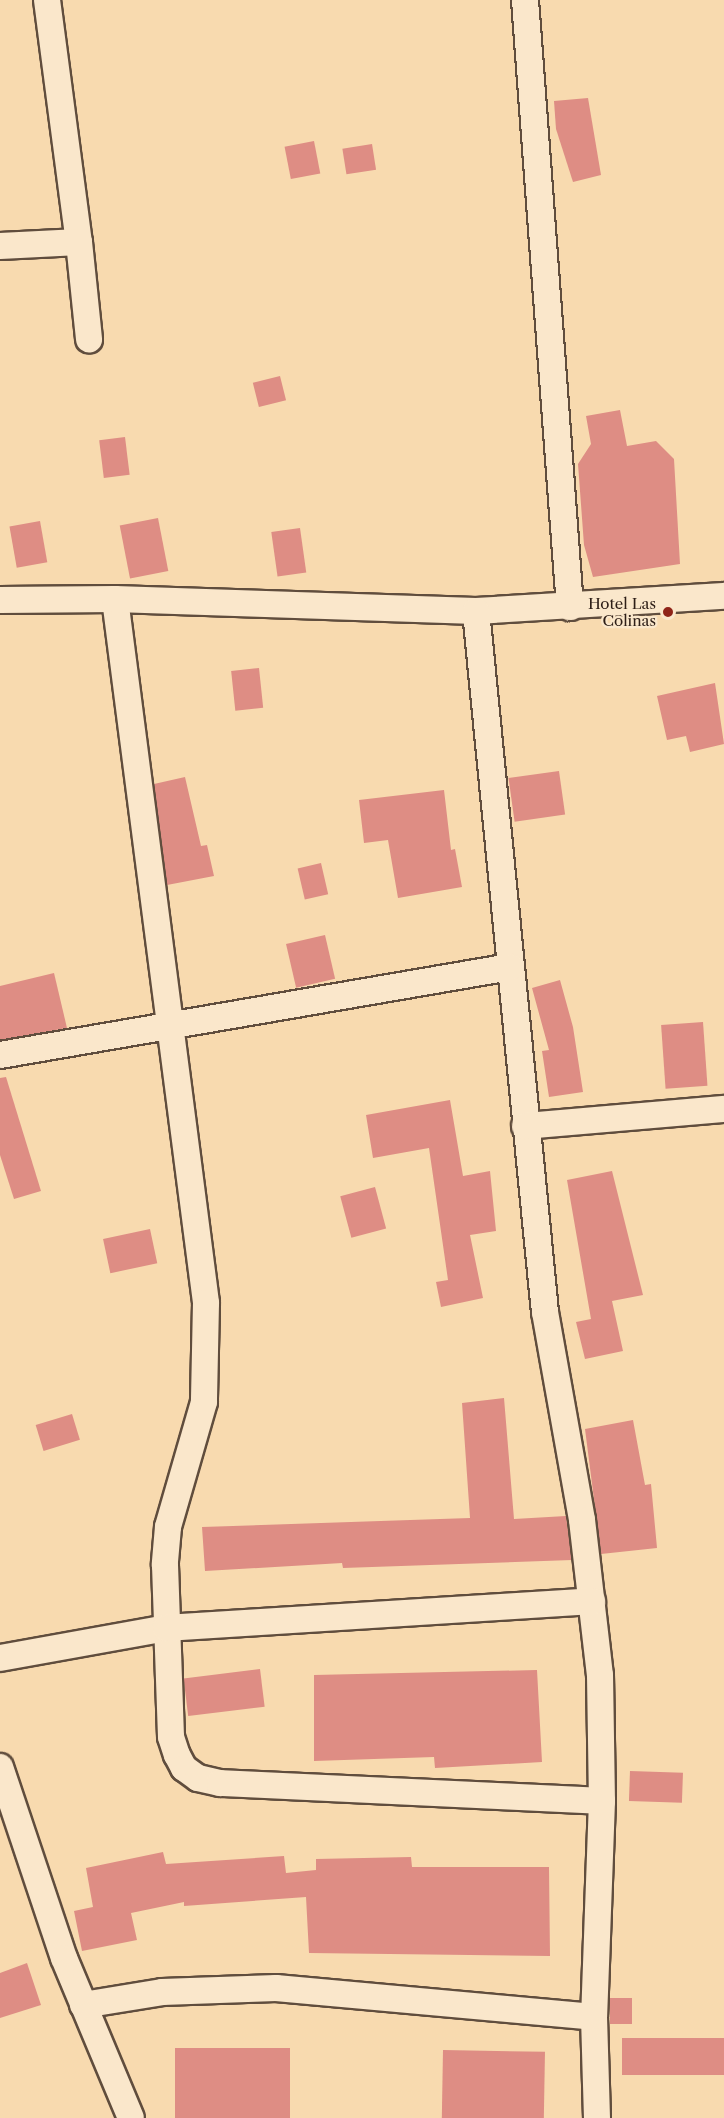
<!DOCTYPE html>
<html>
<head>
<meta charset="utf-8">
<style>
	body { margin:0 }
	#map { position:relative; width:724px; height:2118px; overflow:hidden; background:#f8daaf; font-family:"Libre Caslon Text",serif }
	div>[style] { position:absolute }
	.building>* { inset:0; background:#de8d84; transform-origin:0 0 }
	.roads { filter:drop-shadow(2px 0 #604d3d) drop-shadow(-2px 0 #604d3d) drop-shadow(0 2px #604d3d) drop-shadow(0 -2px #604d3d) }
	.street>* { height:26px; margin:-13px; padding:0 13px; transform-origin:13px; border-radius:13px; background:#fae7cb }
	.dots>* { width:16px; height:16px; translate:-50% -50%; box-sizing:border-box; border:3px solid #fae7cb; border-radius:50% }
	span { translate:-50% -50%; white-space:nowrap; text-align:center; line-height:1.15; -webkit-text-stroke:4.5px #fae7cb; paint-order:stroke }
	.poi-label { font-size:15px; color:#2d1e17 }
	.right { translate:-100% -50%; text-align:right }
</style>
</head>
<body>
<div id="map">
	<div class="building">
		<div style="clip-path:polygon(588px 98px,601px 175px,573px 182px,556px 129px,554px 101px)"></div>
		<div style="left:314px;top:141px;width:33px;height:30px;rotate:79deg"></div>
		<div style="left:372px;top:144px;width:26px;height:30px;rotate:81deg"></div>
		<div style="left:280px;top:376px;width:25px;height:28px;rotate:76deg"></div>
		<div style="clip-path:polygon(620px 410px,627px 446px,656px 441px,674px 459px,680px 564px,593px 577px,584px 545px,578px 464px,591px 444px,586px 416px)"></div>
		<div style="left:125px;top:437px;width:38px;height:26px;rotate:83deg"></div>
		<div style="left:158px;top:518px;width:54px;height:39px;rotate:79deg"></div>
		<div style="left:40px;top:521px;width:42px;height:31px;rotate:80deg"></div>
		<div style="left:300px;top:528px;width:45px;height:29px;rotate:82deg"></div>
		<div style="left:259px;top:668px;width:40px;height:28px;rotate:84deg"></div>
		<div style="clip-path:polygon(715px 683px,724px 744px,690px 752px,686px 736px,667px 740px,657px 696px)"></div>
		<div style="left:559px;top:771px;width:44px;height:51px;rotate:82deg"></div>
		<div style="clip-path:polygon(185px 777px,201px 846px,207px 845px,214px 876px,167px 885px,154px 784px)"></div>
		<div style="clip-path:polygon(444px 790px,451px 850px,455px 849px,462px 887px,398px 898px,388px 840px,364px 843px,359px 800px)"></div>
		<div style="left:321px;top:863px;width:32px;height:24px;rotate:77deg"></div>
		<div style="left:325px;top:935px;width:45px;height:40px;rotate:77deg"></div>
		<div style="clip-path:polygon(54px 973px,67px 1028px,0 1040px,0 986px)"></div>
		<div style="clip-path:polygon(560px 980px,573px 1027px,583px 1092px,549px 1097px,542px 1051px,549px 1050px,532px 988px)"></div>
		<div style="left:703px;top:1022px;width:64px;height:42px;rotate:86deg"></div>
		<div style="clip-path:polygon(6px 1077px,41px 1191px,14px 1199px,0 1155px,0 1078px)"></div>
		<div style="clip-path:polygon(450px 1100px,463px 1176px,490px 1171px,496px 1231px,470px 1235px,483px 1298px,441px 1307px,436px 1282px,448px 1280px,429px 1148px,373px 1158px,366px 1115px)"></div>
		<div style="clip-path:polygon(612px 1171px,643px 1295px,612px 1301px,623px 1351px,585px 1359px,576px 1322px,591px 1319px,567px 1180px)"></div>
		<div style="left:375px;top:1187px;width:43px;height:36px;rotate:75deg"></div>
		<div style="left:150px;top:1229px;width:35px;height:48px;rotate:78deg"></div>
		<div style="clip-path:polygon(504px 1398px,514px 1519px,566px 1516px,572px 1560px,343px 1568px,342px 1563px,205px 1571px,202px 1527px,470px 1518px,462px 1403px)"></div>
		<div style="left:72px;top:1414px;width:27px;height:38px;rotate:73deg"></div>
		<div style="clip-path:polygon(633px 1420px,645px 1485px,651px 1484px,657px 1548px,601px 1554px,585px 1429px)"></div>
		<div style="left:260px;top:1669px;width:38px;height:77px;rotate:83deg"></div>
		<div style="clip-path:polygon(537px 1670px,542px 1762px,435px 1768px,434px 1757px,314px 1761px,314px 1675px)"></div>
		<div style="left:630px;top:1771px;width:53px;height:30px;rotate:2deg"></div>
		<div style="clip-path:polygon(163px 1852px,166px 1864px,284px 1856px,286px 1873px,316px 1870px,316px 1859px,411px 1857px,412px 1867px,549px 1867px,550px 1956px,309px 1953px,306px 1897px,184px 1906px,184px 1902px,131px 1913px,137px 1940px,82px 1951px,74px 1911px,93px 1907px,86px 1868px)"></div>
		<div style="clip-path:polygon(27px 1963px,41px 2005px,0 2018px,0 1973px)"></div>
		<div style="left:632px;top:1998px;width:26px;height:22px;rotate:90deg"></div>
		<div style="left:724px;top:2038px;width:37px;height:102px;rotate:90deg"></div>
		<div style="left:175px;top:2048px;width:115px;height:70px"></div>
		<div style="left:443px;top:2050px;width:102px;height:68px;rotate:1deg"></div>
	</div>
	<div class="roads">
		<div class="street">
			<div style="left:47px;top:0;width:244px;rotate:82.5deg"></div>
			<div style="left:525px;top:0;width:609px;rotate:85.76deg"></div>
			<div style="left:0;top:246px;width:79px;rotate:-2.9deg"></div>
			<div style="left:79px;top:242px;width:98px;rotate:84.1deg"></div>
			<div style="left:115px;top:599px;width:710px;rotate:82.63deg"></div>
			<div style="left:206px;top:1303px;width:99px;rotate:91.2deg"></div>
			<div style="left:204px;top:1402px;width:130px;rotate:106.1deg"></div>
			<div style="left:168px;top:1527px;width:38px;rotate:95deg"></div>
			<div style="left:165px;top:1565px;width:172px;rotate:88deg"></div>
			<div style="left:171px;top:1737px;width:19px;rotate:72deg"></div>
			<div style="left:177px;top:1755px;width:15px;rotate:62deg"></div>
			<div style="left:184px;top:1768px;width:17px;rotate:36deg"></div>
			<div style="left:198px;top:1778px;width:23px;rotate:13deg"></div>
			<div style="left:220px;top:1783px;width:382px;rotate:2.7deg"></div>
			<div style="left:0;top:600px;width:115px;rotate:-0.5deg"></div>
			<div style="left:115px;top:599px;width:361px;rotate:1.9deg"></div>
			<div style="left:476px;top:611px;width:248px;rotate:-3.5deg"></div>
			<div style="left:476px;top:611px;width:704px;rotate:84.38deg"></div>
			<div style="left:545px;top:1312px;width:211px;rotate:79.9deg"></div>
			<div style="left:582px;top:1520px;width:156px;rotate:83.4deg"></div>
			<div style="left:600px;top:1675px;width:126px;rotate:89.1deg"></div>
			<div style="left:602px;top:1801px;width:216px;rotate:92.1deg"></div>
			<div style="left:594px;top:2017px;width:101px;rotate:88.3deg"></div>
			<div style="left:0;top:1055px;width:518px;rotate:-9.79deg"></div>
			<div style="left:525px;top:1126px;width:200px;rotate:-4.9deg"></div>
			<div style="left:0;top:1658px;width:169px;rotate:-10.2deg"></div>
			<div style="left:166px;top:1628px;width:427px;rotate:-3.6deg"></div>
			<div style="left:0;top:1767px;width:201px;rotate:71.5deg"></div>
			<div style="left:64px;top:1958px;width:173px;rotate:67.3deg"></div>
			<div style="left:83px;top:2005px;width:80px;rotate:-9.3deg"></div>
			<div style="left:162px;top:1992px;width:114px;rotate:-2deg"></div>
			<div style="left:276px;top:1988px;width:319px;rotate:5.2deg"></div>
		</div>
	</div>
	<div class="dots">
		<div style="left:668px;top:612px;background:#8f2418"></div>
	</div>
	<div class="poi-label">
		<span class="right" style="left:656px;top:612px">Hotel Las<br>Colinas</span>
	</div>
</div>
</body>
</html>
